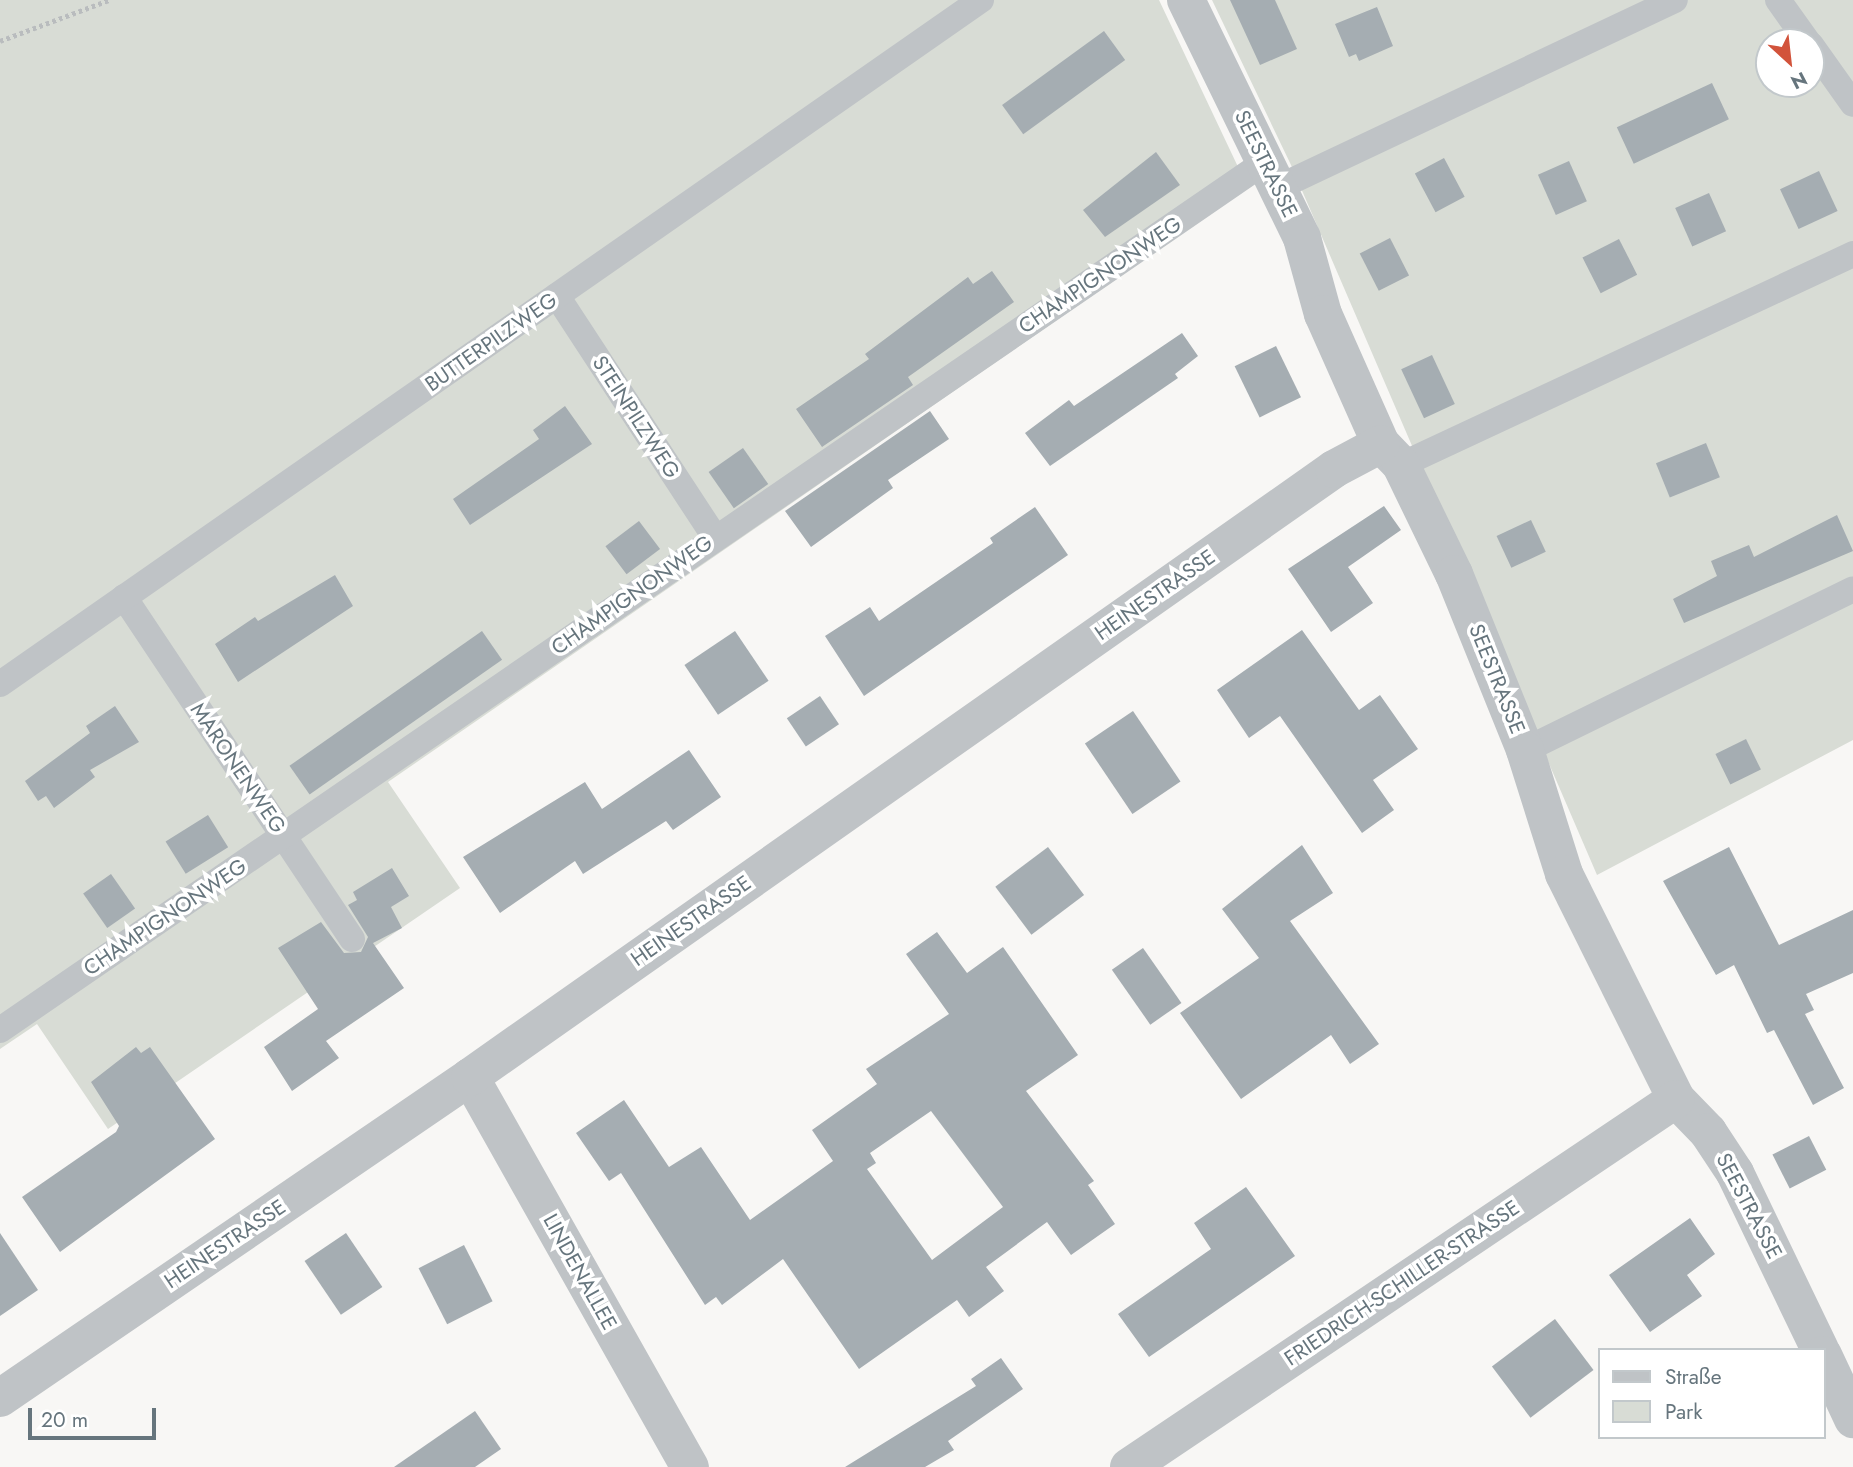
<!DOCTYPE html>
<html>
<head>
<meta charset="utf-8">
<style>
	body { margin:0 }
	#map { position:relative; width:1853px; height:1467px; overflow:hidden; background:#f8f7f5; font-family:Jost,sans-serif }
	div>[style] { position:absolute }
	.green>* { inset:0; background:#d8dcd5 }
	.building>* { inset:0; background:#a5adb2; transform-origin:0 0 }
	.path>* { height:4.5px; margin-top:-2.25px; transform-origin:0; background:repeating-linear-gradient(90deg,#b9bcbe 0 3.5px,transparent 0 7px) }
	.service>* { height:26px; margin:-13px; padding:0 13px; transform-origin:13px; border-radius:13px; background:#bfc3c6 }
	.minor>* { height:38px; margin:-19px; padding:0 19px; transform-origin:19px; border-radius:19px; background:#bfc3c6 }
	span { translate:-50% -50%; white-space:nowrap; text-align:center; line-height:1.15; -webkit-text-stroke:7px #fff; paint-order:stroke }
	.street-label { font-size:21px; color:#66757d }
	.legend { position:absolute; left:1598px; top:1348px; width:228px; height:91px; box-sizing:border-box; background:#fff; border:2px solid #c2c8cb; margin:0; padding:9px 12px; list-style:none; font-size:21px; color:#66757d }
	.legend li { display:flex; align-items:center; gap:14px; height:35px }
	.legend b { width:35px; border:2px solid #c2c8cb }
	.north { position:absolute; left:1755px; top:28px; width:70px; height:70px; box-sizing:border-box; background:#fff; border:2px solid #c2c8cb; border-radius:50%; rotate:153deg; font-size:19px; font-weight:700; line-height:28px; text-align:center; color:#66757d }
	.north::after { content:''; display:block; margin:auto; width:24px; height:32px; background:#d2533b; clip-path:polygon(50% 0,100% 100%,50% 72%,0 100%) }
	.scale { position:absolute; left:28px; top:1408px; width:128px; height:32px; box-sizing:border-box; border:4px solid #66757d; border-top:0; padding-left:9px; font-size:21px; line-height:24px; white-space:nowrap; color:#66757d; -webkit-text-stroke:5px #fff; paint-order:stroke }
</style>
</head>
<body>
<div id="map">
	<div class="green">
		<div style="clip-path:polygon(0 0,1159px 0,1248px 188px,388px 782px,460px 888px,108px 1129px,37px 1024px,0 1049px)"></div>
		<div style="clip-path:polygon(evenodd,1212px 0,1853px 0,1853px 740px,1597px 875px,1291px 165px,1212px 0,1769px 42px,1811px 42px,1811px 84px,1769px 84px,1769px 42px)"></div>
	</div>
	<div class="building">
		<div style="clip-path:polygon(1230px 0,1275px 0,1297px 49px,1260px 65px)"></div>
		<div style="clip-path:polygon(1377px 7px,1393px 46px,1359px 61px,1356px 54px,1349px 57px,1335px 24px)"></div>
		<div style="left:1104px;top:31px;width:36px;height:126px;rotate:54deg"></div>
		<div style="left:1712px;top:83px;width:40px;height:105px;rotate:65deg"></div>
		<div style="clip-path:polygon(1156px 152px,1180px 185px,1105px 237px,1083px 210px)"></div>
		<div style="left:1444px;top:158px;width:44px;height:33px;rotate:62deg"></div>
		<div style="left:1569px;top:161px;width:44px;height:34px;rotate:66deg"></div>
		<div style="left:1819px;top:171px;width:44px;height:43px;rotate:65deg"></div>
		<div style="left:1709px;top:193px;width:42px;height:37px;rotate:66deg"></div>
		<div style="left:1390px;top:238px;width:42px;height:34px;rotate:63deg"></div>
		<div style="left:1619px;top:239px;width:40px;height:41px;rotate:63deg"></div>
		<div style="clip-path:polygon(992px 271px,1014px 302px,908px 377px,913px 385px,822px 447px,796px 409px,869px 359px,865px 354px,968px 277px,973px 284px)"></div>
		<div style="clip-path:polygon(1182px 333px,1198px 356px,1175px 374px,1178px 378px,1050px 466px,1025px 433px,1069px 400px,1074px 406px)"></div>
		<div style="left:1276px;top:346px;width:57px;height:46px;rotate:64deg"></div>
		<div style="left:1432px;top:355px;width:54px;height:34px;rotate:65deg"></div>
		<div style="clip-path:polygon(565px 406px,592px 444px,470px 525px,453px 499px,539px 439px,533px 430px)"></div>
		<div style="clip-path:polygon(930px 411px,949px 439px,888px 480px,893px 488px,811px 547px,785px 511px)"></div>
		<div style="left:1706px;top:443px;width:37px;height:54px;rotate:68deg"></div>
		<div style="left:743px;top:448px;width:44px;height:42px;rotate:55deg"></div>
		<div style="clip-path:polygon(1384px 506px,1401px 530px,1348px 567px,1373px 603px,1331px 632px,1288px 569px)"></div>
		<div style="clip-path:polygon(1035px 507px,1068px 555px,864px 696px,825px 636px,870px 607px,879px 621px,993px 543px,990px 538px)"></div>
		<div style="clip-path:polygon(1837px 515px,1853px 551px,1684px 623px,1673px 599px,1717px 576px,1711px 561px,1749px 545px,1754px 557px)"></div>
		<div style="left:1531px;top:520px;width:35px;height:38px;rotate:65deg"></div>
		<div style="left:639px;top:521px;width:35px;height:42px;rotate:53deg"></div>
		<div style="clip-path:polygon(335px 575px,353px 606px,238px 682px,215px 644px,255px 617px,258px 621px)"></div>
		<div style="clip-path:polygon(1302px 630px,1359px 710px,1380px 695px,1418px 749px,1373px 780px,1394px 810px,1362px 833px,1280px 716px,1249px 738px,1217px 690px)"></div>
		<div style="left:482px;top:631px;width:35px;height:235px;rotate:55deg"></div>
		<div style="left:735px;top:631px;width:60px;height:61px;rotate:56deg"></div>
		<div style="left:820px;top:696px;width:34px;height:40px;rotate:56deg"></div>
		<div style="clip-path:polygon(115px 706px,139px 742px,90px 770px,95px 777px,54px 808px,46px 796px,38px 801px,25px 781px,90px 733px,86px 726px)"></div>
		<div style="left:1133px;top:711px;width:85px;height:58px;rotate:56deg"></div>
		<div style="left:1746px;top:739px;width:34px;height:34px;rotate:64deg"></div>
		<div style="clip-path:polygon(689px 750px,721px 797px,673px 830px,666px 821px,583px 874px,575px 861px,500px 913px,463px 857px,585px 782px,602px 809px)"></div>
		<div style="left:208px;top:815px;width:38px;height:50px;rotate:58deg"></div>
		<div style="clip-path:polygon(1302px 845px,1333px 893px,1290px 921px,1379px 1044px,1350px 1064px,1331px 1035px,1241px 1099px,1180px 1013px,1259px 958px,1222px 909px)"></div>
		<div style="left:1048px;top:847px;width:60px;height:66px;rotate:53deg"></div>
		<div style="clip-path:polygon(1729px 847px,1779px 945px,1853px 910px,1853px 973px,1806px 994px,1814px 1010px,1805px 1014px,1844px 1088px,1813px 1105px,1774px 1030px,1767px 1033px,1734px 965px,1716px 975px,1663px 881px)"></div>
		<div style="clip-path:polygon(392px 868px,409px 896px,391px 907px,402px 928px,373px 943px,404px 988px,326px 1041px,339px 1058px,292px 1091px,264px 1047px,318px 1009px,278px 948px,321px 922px,344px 953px,361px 952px,368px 937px,348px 905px,357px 900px,353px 892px)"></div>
		<div style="left:111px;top:874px;width:42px;height:34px;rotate:55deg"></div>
		<div style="clip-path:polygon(evenodd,937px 932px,967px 973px,1003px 947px,1078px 1055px,1026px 1091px,1094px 1181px,1088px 1185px,1115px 1224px,1071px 1255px,1047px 1222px,986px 1267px,1004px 1291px,969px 1317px,957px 1300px,859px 1369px,783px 1259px,722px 1305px,716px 1297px,705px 1305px,621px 1173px,609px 1181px,576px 1133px,624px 1100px,669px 1167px,701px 1147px,750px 1220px,833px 1161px,812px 1130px,877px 1084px,866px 1069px,949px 1014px,906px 954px,937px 932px,931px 1111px,1003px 1207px,932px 1260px,867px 1169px,876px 1163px,870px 1153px,931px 1111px)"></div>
		<div style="left:1143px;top:948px;width:67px;height:38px;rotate:55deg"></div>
		<div style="clip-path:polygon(136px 1047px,141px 1053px,150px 1047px,215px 1139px,60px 1252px,22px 1197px,116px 1132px,119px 1126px,91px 1082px)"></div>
		<div style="left:1809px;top:1136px;width:38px;height:41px;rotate:63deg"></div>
		<div style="clip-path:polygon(1246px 1187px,1295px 1256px,1149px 1357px,1118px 1314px,1211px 1249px,1194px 1223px)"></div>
		<div style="clip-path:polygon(1690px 1218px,1715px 1254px,1687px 1275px,1702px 1296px,1650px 1332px,1609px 1275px)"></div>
		<div style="clip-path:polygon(0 1233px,38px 1290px,0 1316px)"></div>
		<div style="left:346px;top:1233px;width:65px;height:50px;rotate:56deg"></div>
		<div style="left:464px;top:1245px;width:63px;height:51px;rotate:63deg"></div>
		<div style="left:1555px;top:1319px;width:64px;height:79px;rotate:53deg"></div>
		<div style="clip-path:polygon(1001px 1358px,1023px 1389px,948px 1441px,954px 1450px,925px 1467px,845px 1467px,976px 1386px,971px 1379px)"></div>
		<div style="clip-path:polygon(475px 1411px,501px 1449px,475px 1467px,394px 1467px)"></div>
	</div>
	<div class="path">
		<div style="left:0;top:41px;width:116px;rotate:-20.6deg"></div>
	</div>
	<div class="service">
		<div style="left:1778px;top:0;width:52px;rotate:54.5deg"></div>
		<div style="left:1811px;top:45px;width:72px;rotate:54.6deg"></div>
		<div style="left:1277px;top:188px;width:440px;rotate:-25.3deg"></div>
		<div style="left:557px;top:296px;width:288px;rotate:56.8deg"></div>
		<div style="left:1401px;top:465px;width:499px;rotate:-25deg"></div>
		<div style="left:124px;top:597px;width:411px;rotate:56.3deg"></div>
		<div style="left:0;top:684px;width:1196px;rotate:-34.89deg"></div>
		<div style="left:1525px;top:750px;width:365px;rotate:-26.1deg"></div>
		<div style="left:0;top:1030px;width:1534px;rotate:-34.46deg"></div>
	</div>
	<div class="minor">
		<div style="left:1186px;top:0;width:265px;rotate:64deg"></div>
		<div style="left:1302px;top:238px;width:79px;rotate:74.6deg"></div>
		<div style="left:1323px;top:314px;width:142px;rotate:66deg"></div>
		<div style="left:1381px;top:444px;width:29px;rotate:46deg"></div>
		<div style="left:1401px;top:465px;width:121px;rotate:64.1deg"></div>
		<div style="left:1454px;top:574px;width:190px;rotate:68deg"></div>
		<div style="left:1525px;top:750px;width:130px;rotate:72.5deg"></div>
		<div style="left:1564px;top:874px;width:251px;rotate:63.5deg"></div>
		<div style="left:1676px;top:1099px;width:46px;rotate:45.9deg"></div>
		<div style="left:1708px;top:1132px;width:49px;rotate:56.6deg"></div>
		<div style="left:1735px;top:1173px;width:196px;rotate:64.3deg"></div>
		<div style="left:470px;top:1077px;width:448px;rotate:60.6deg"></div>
		<div style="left:1823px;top:1355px;width:71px;rotate:64.9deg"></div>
		<div style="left:0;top:1398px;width:569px;rotate:-34.33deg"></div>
		<div style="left:470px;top:1077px;width:1056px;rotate:-35.13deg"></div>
		<div style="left:1334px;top:469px;width:53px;rotate:-28deg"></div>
		<div style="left:1129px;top:1467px;width:659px;rotate:-33.93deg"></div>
	</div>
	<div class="street-label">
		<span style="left:1266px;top:164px;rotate:64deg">SEESTRASSE</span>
		<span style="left:1100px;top:275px;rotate:-34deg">CHAMPIGNONWEG</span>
		<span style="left:491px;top:342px;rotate:-35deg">BUTTERPILZWEG</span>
		<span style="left:636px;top:417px;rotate:57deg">STEINPILZWEG</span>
		<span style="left:632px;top:595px;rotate:-35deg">CHAMPIGNONWEG</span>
		<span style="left:1155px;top:595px;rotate:-35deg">HEINESTRASSE</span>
		<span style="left:1497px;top:679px;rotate:68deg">SEESTRASSE</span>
		<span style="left:238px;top:768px;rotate:56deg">MARONENWEG</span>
		<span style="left:165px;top:917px;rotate:-34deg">CHAMPIGNONWEG</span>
		<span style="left:691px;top:921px;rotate:-35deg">HEINESTRASSE</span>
		<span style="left:1749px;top:1206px;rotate:62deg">SEESTRASSE</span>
		<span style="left:225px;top:1244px;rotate:-34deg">HEINESTRASSE</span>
		<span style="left:580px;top:1272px;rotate:61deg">LINDENALLEE</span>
		<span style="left:1402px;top:1283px;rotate:-34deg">FRIEDRICH-SCHILLER-STRASSE</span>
	</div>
	<ul class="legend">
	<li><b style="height:9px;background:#bfc3c6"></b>Straße</li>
	<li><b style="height:19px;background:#d8dcd5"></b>Park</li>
	</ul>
	<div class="north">N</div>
	<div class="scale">20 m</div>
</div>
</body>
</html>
